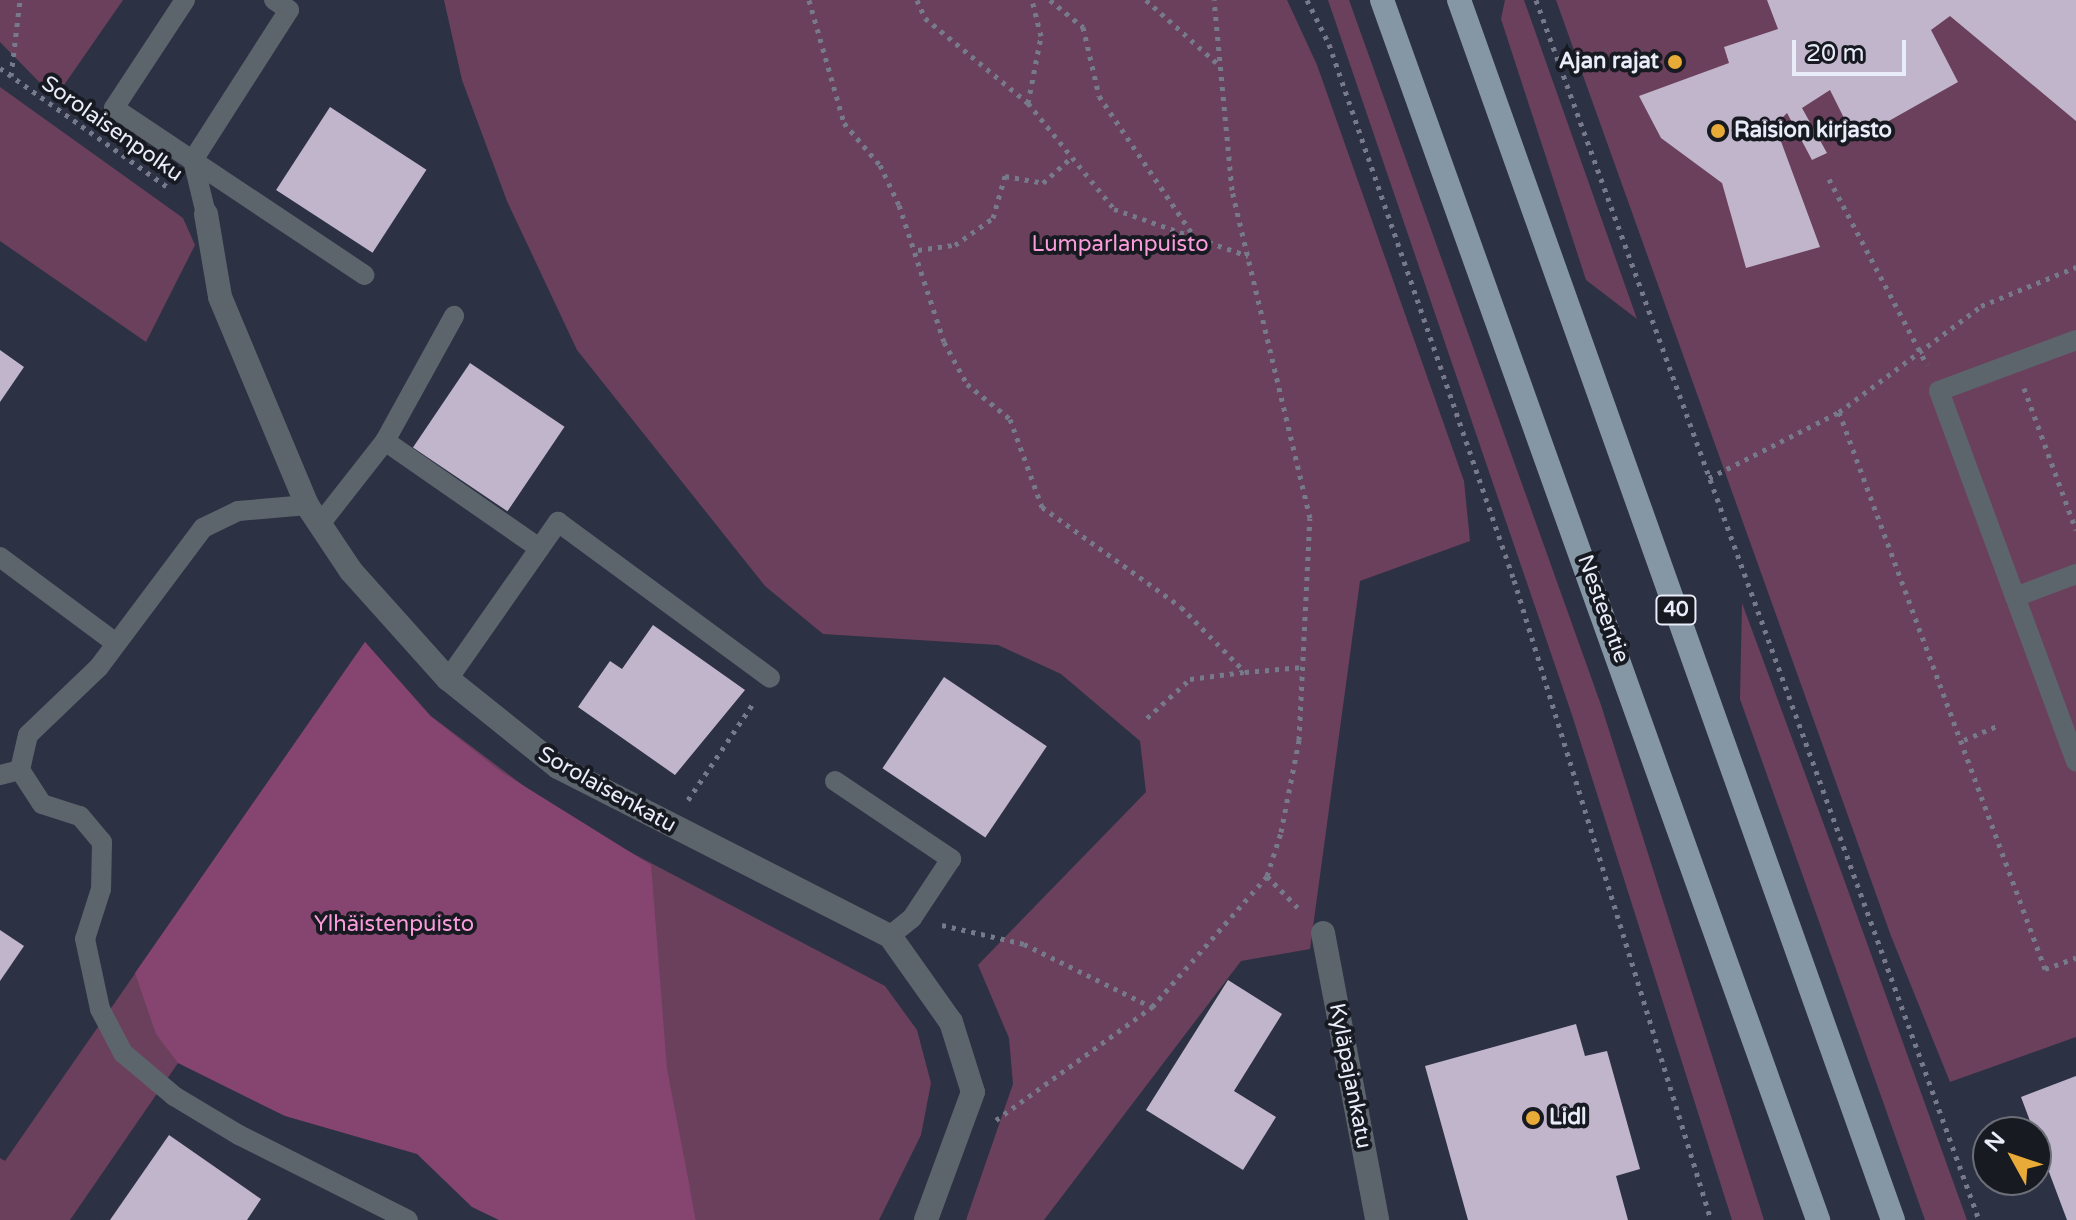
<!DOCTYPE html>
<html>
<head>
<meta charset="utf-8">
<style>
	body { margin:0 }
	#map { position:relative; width:2076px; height:1220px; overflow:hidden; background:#2d3144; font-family:"Varela Round",sans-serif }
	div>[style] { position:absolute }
	.green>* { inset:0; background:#6b405c }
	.forest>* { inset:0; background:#864570 }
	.building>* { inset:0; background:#c1b5cc; transform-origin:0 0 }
	.path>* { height:5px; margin-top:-2.5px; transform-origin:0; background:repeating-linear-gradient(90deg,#767a8a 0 4px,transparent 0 10px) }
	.lane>* { height:20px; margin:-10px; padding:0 10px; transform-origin:10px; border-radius:10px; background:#5d656c }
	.street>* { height:24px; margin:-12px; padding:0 12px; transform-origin:12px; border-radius:12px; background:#5d656c }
	.primary>* { height:24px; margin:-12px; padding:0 12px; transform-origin:12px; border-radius:12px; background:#8597a5 }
	.dots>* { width:22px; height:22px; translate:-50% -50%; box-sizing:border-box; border:4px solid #181a22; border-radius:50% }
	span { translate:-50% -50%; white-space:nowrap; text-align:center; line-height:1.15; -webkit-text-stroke:8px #181a22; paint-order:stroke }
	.shield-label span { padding:2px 6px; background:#181a22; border:2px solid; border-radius:6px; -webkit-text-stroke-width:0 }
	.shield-label { font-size:20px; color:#e9ecf9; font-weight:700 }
	.poi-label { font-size:22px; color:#e9ecf9; font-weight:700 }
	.right { translate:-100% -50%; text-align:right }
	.left { translate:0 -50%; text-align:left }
	.street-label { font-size:22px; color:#e9ecf9 }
	.park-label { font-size:22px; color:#fb9cda }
	.north { position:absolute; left:1972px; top:1116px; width:80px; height:80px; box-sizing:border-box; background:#181a22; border:2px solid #6c6e78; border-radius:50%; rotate:310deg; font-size:22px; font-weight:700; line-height:32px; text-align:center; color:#e9ecf9 }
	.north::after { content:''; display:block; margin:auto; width:28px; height:36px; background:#e8ab37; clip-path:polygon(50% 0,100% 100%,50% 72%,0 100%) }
	.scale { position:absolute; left:1792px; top:40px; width:114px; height:36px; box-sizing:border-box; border:4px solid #e9ecf9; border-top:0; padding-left:10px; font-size:24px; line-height:28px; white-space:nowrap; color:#e9ecf9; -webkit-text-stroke:6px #181a22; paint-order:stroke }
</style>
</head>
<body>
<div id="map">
	<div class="green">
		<div style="clip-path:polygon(0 0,123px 0,55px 98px,0 42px)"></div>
		<div style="clip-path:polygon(444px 0,1287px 0,1317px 65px,1464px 481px,1470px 541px,1360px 581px,1310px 949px,1241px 961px,1044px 1220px,966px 1220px,1013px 1084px,1009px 1038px,978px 965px,1146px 792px,1140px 741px,1061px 674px,998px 645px,823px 634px,765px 586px,577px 350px,507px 201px,462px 80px)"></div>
		<div style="clip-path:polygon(1328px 0,1349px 0,1601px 705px,1764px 1220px,1732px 1220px,1572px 715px)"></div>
		<div style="clip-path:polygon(1505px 0,1524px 0,1637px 319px,1586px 280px,1501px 19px)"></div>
		<div style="clip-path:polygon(1556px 0,2076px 0,2076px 1037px,1950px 1082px,1891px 936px)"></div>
		<div style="clip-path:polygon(0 87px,183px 218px,195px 245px,146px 342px,0 241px)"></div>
		<div style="clip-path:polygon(1742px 603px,1841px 871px,1967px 1220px,1925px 1220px,1740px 699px)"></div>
		<div style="clip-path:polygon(365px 642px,431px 716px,569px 820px,885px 986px,917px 1030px,931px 1083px,921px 1135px,879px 1220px,696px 1220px,690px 1190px,178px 1063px,70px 1220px,0 1220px,0 1158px,5px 1161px)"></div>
	</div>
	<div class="forest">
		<div style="clip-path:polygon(365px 642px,430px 716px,500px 771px,651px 865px,667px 1069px,696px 1220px,499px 1220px,472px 1207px,417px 1154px,285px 1116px,178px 1063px,156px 1034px,135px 973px)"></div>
	</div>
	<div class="building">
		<div style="clip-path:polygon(1767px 0,2076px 0,2076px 121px,1950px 16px,1931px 30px,1958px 82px,1855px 140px,1830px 90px,1802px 108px,1827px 153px,1812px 160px,1787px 113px,1775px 125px,1820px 247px,1746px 268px,1722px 183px,1661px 138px,1639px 96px,1729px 63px,1724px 47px,1778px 29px)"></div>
		<div style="left:330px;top:107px;width:115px;height:99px;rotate:33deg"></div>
		<div style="clip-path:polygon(0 350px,24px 367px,0 402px)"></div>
		<div style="left:470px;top:363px;width:114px;height:102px;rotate:34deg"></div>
		<div style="clip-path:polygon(653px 625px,745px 690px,675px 775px,578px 707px,610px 661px,622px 669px)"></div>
		<div style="left:944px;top:677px;width:124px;height:110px;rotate:34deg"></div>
		<div style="clip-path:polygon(0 930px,24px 946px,0 981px)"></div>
		<div style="clip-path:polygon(1228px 980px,1282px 1014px,1234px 1091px,1276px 1117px,1243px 1170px,1146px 1110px)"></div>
		<div style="clip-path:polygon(1576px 1024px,1585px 1056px,1607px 1051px,1640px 1169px,1616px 1176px,1628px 1220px,1468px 1220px,1425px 1066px)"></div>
		<div style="clip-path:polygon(2076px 1076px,2076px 1220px,2067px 1220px,2021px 1097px)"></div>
		<div style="clip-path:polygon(169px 1135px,261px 1199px,247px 1220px,110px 1220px)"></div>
	</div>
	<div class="path">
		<div style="left:809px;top:0;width:128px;rotate:74.1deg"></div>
		<div style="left:844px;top:123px;width:55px;rotate:49.4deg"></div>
		<div style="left:880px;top:165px;width:44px;rotate:64.6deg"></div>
		<div style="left:899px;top:205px;width:144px;rotate:71.8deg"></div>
		<div style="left:944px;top:342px;width:48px;rotate:61.3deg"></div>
		<div style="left:967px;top:384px;width:55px;rotate:39.1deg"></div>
		<div style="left:1010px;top:419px;width:94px;rotate:70deg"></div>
		<div style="left:1042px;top:507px;width:171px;rotate:35.7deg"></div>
		<div style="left:1181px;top:607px;width:91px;rotate:45.4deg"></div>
		<div style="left:1245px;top:672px;width:58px;rotate:-4.9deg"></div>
		<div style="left:917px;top:0;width:20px;rotate:66deg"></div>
		<div style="left:925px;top:18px;width:134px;rotate:39.5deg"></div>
		<div style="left:1028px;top:103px;width:136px;rotate:50.9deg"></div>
		<div style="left:1114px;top:209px;width:142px;rotate:19.3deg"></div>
		<div style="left:1050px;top:0;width:43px;rotate:39.3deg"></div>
		<div style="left:1083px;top:27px;width:71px;rotate:76.9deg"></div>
		<div style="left:1099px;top:96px;width:176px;rotate:55.9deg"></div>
		<div style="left:1146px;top:0;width:98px;rotate:41.7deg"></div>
		<div style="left:1307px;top:0;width:49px;rotate:63.4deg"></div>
		<div style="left:1329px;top:44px;width:567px;rotate:70.96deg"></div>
		<div style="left:1514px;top:580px;width:670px;rotate:72.89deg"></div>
		<div style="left:1536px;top:0;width:1298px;rotate:70.04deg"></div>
		<div style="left:0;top:68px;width:207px;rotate:35.4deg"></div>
		<div style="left:11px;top:76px;width:77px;rotate:-83.2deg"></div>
		<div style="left:1028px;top:103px;width:68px;rotate:-79deg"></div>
		<div style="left:1041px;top:36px;width:37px;rotate:-104deg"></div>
		<div style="left:1829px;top:179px;width:210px;rotate:62.2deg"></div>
		<div style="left:918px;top:250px;width:37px;rotate:-8deg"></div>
		<div style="left:955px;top:245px;width:47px;rotate:-35.4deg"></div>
		<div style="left:993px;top:218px;width:44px;rotate:-74.1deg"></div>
		<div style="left:1005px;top:176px;width:39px;rotate:10deg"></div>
		<div style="left:1043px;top:183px;width:39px;rotate:-42deg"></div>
		<div style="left:2024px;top:388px;width:151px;rotate:69.9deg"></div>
		<div style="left:1839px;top:412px;width:594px;rotate:69.7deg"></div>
		<div style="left:2045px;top:969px;width:33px;rotate:-20deg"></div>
		<div style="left:1709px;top:478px;width:146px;rotate:-26.9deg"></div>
		<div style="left:1839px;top:412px;width:177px;rotate:-36.7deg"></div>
		<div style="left:1981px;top:306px;width:103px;rotate:-22.3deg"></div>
		<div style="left:1147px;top:718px;width:58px;rotate:-42.2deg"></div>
		<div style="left:1190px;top:679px;width:54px;rotate:-7.4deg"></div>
		<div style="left:1964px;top:740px;width:39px;rotate:-23deg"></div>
		<div style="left:688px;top:800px;width:118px;rotate:-56deg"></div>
		<div style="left:1267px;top:876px;width:50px;rotate:45.8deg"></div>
		<div style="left:942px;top:925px;width:84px;rotate:13deg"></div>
		<div style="left:1024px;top:944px;width:143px;rotate:26.2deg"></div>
		<div style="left:996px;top:1120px;width:193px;rotate:-35.9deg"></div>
		<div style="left:1152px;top:1007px;width:174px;rotate:-48.7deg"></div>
		<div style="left:1267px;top:876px;width:46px;rotate:-72.3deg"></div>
		<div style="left:1281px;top:832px;width:94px;rotate:-78.9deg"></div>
		<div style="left:1299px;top:740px;width:222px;rotate:-87.2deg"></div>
		<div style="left:1310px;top:518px;width:337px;rotate:-103.4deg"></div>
		<div style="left:1232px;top:190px;width:191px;rotate:-95.4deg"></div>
	</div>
	<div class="lane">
		<div style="left:185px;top:0;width:129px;rotate:123.3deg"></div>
		<div style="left:114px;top:108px;width:301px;rotate:33.7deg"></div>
		<div style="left:206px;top:214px;width:56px;rotate:-103.5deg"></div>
		<div style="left:193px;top:160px;width:178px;rotate:-57.4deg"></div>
		<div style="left:289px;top:10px;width:18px;rotate:-146deg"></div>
		<div style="left:2076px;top:340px;width:146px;rotate:159.6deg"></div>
		<div style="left:1939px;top:391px;width:395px;rotate:69.7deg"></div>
		<div style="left:385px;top:441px;width:188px;rotate:34.8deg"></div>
		<div style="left:307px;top:505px;width:69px;rotate:175deg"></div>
		<div style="left:238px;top:511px;width:39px;rotate:154deg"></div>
		<div style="left:203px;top:528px;width:174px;rotate:126.8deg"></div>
		<div style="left:99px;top:667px;width:98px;rotate:136.2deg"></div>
		<div style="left:28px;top:735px;width:36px;rotate:103deg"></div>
		<div style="left:20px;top:770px;width:40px;rotate:57.1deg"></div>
		<div style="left:42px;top:804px;width:40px;rotate:18deg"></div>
		<div style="left:80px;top:816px;width:34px;rotate:50deg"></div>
		<div style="left:102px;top:842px;width:47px;rotate:91.2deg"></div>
		<div style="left:101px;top:889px;width:52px;rotate:107.7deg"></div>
		<div style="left:85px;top:939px;width:72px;rotate:77.9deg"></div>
		<div style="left:100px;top:1009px;width:50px;rotate:62.4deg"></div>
		<div style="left:123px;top:1053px;width:67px;rotate:40.1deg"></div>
		<div style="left:174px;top:1096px;width:76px;rotate:31deg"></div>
		<div style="left:239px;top:1135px;width:189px;rotate:26.7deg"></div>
		<div style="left:320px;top:524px;width:105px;rotate:-51.9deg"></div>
		<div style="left:385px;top:441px;width:143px;rotate:-61.1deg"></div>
		<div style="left:0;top:557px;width:144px;rotate:36.6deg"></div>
		<div style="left:2015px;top:597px;width:65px;rotate:-20.7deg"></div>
		<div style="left:448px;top:679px;width:192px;rotate:-55deg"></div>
		<div style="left:558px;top:522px;width:263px;rotate:36.3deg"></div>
		<div style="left:0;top:775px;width:21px;rotate:-14deg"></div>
		<div style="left:835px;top:781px;width:140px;rotate:33.9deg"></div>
		<div style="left:951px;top:859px;width:71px;rotate:123.5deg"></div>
		<div style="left:912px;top:918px;width:28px;rotate:141deg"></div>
	</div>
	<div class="street">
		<div style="left:206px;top:214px;width:84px;rotate:80.4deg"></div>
		<div style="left:220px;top:297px;width:225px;rotate:67.3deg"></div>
		<div style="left:307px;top:505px;width:79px;rotate:56.3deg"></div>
		<div style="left:351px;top:571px;width:145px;rotate:48.1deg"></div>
		<div style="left:448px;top:679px;width:141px;rotate:38.7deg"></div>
		<div style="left:558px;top:767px;width:373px;rotate:27deg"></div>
		<div style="left:890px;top:936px;width:105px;rotate:54.7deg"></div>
		<div style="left:951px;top:1022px;width:73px;rotate:72.6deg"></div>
		<div style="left:973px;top:1092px;width:136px;rotate:110.2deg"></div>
		<div style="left:1323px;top:933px;width:292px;rotate:79.3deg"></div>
	</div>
	<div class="primary">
		<div style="left:1382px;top:0;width:1296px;rotate:70.33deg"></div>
		<div style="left:1459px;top:0;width:1295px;rotate:70.42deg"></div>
	</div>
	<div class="dots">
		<div style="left:1675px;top:62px;background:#e8ab37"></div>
		<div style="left:1718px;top:131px;background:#e8ab37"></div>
		<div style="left:1533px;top:1118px;background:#e8ab37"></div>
	</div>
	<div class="shield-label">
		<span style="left:1676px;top:610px">40</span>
	</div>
	<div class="poi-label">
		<span class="right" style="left:1659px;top:62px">Ajan rajat</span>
		<span class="left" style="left:1734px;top:131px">Raision kirjasto</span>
		<span class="left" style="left:1549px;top:1118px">Lidl</span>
	</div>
	<div class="street-label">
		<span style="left:112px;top:129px;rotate:35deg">Sorolaisenpolku</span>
		<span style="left:1603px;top:609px;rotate:70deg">Nesteentie</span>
		<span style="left:607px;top:790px;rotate:29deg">Sorolaisenkatu</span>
		<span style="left:1350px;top:1076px;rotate:79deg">Kyläpajankatu</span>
	</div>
	<div class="park-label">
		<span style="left:1120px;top:245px">Lumparlanpuisto</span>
		<span style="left:394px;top:925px">Ylhäistenpuisto</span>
	</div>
	<div class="north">N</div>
	<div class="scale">20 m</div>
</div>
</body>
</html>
